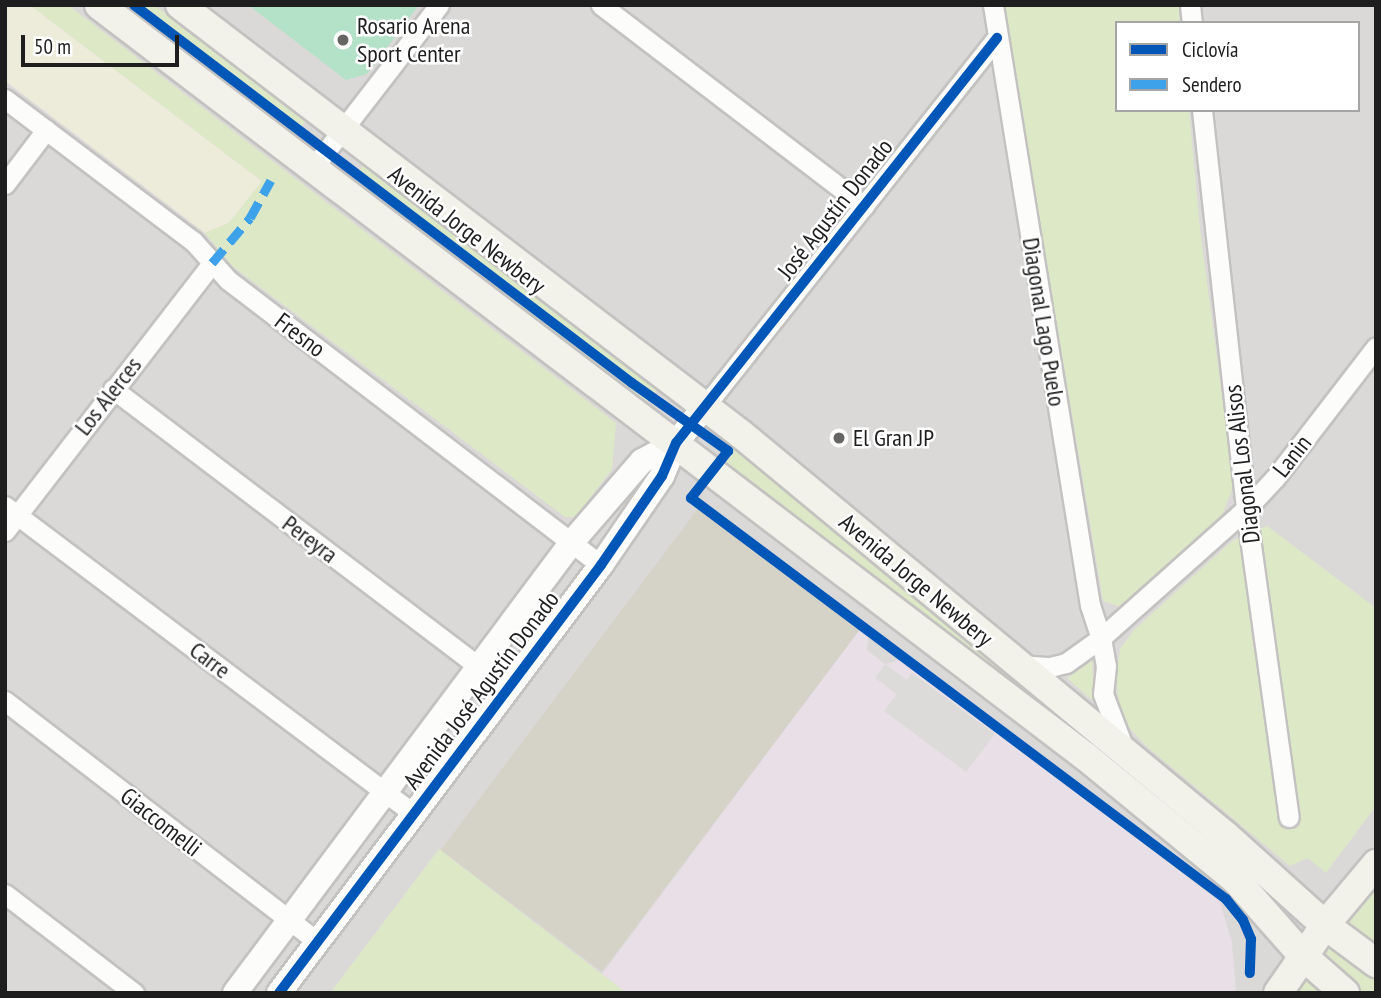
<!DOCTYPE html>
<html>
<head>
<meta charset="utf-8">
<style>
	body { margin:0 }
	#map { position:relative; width:1381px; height:998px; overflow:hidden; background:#ece9e6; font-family:"PT Sans Narrow",sans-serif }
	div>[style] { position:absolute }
	.residential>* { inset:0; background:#dbd9d8 }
	.industrial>* { inset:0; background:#e9dfe6 }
	.construction>* { inset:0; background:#d5d3c8; transform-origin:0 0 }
	.farmland>* { inset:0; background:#edebd9 }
	.grass>* { inset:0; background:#dde8c6; transform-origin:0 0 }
	.pitch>* { inset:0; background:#b3e2c8 }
	.parking>* { inset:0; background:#dcdbda }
	.roads { filter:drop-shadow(2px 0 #c3c2c1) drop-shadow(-2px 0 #c3c2c1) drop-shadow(0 2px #c3c2c1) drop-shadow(0 -2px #c3c2c1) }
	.minor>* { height:19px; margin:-9.5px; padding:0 9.5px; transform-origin:9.5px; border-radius:9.5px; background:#fcfcfb }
	.tertiary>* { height:24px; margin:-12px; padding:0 12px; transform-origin:12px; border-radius:12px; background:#fcfcfb }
	.secondary>* { height:28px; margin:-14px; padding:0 14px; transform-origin:14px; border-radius:14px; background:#f3f2ea }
	.quiet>* { height:9px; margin-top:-4.5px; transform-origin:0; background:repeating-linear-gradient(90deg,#3da2ea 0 18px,transparent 0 27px) }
	.cycleway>* { height:10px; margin:-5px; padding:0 5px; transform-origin:5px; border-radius:5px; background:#0057b8 }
	.dots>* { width:19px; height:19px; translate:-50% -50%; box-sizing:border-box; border:4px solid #fff; border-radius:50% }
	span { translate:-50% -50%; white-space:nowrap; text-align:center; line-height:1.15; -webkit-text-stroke:5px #fff; paint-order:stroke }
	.poi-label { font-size:24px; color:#1e1e1e }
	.left { translate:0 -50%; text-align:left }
	.street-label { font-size:24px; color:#1e1e1e }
	.frame { position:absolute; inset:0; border:7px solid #1e1e1e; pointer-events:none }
	.legend { position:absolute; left:1115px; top:21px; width:245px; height:91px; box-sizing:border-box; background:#fff; border:2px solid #a5a5a5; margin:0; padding:9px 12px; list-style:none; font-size:21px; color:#1e1e1e }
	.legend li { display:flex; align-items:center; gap:14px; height:35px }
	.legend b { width:35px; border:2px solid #a5a5a5 }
	.scale { position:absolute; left:21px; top:35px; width:158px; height:32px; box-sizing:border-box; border:4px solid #1e1e1e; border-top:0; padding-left:9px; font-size:21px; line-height:24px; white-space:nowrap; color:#1e1e1e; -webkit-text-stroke:5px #fff; paint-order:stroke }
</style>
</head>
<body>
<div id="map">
	<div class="residential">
		<div style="clip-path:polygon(evenodd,5px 5px,1376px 5px,1376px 993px,5px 993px,5px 5px,1117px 23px,1358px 23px,1358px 110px,1117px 110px,1117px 23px)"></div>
	</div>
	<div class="industrial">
		<div style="clip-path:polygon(861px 628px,869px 634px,867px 650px,885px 664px,903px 659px,1220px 902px,1232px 943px,1236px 993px,626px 993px,602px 974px)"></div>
	</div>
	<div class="construction">
		<div style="left:700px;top:506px;width:202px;height:431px;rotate:37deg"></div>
	</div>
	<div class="farmland">
		<div style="clip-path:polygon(5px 5px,30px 5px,262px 181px,229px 223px,205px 233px,5px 81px)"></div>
	</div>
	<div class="grass">
		<div style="clip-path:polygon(30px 5px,68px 5px,616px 423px,612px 469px,576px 517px,565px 517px,232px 266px,205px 233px,229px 223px,262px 181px)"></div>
		<div style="clip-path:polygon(120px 5px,154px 5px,306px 121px,293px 136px)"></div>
		<div style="clip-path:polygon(1004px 5px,1178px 5px,1180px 23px,1117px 23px,1117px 110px,1189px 110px,1200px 229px,1234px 486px,1220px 519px,1121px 607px,1103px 601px)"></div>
		<div style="left:364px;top:164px;width:370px;height:19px;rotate:37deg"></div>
		<div style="clip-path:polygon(728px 444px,1272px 891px,1265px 900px,919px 617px,720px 460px,720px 448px)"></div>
		<div style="clip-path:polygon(1267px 526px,1376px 608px,1376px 806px,1326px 873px,1308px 858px,1290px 866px,1145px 745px,1127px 725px,1119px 706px,1116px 676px,1120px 649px,1133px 631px,1232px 541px)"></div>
		<div style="clip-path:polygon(1092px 661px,1094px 699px,1091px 699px,1067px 678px)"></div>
		<div style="clip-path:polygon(439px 849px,602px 974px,626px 993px,330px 993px)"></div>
		<div style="clip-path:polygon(1376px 864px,1376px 993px,1278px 993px)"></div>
	</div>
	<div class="pitch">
		<div style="clip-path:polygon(248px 5px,419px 5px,367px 74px,346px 80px)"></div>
	</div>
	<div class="parking">
		<div style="clip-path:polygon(885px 664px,907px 680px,912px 673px,995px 734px,966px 772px,884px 711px,897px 694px,875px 678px)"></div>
	</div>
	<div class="roads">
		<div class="minor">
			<div style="left:601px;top:5px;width:331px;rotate:37.4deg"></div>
			<div style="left:993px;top:5px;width:608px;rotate:80.82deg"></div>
			<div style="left:1090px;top:605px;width:35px;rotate:72deg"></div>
			<div style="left:1101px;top:638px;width:28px;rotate:80deg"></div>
			<div style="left:1106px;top:666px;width:28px;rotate:96deg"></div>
			<div style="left:1103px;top:694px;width:56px;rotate:69deg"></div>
			<div style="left:1190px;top:5px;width:18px;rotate:84deg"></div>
			<div style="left:5px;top:99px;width:236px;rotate:37.1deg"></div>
			<div style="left:193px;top:241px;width:52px;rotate:48.1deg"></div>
			<div style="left:228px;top:280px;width:469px;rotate:37.4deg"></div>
			<div style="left:1202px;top:110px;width:401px;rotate:83.7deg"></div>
			<div style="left:1246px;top:509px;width:311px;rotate:82.1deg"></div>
			<div style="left:313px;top:168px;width:206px;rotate:-52.3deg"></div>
			<div style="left:5px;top:184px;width:68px;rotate:-52.8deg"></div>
			<div style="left:113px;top:389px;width:496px;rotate:37.2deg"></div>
			<div style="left:705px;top:406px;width:470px;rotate:-51.6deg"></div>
			<div style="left:5px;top:506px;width:512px;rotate:36.98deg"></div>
			<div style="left:5px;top:531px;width:339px;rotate:-52.3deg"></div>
			<div style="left:1019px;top:665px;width:31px;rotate:4deg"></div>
			<div style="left:1050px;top:667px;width:16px;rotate:-14deg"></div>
			<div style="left:1066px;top:663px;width:43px;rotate:-35.5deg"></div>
			<div style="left:1101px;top:638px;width:194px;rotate:-41.7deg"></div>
			<div style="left:1246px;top:509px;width:42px;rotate:-46.9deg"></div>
			<div style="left:1275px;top:478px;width:165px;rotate:-52.4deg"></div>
			<div style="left:5px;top:701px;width:395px;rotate:37.6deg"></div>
			<div style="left:5px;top:894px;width:163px;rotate:37.5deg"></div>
		</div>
		<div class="tertiary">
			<div style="left:235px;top:993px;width:563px;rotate:-53.23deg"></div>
			<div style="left:572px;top:542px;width:107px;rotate:-49.2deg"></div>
			<div style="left:642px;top:461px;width:38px;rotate:-28deg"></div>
			<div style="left:279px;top:993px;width:536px;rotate:-53.04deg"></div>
			<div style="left:601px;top:565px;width:108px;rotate:-55.6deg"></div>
			<div style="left:662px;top:476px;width:36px;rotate:-67deg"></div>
			<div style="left:676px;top:443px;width:47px;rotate:-51.9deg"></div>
		</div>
		<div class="secondary">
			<div style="left:99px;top:5px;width:1239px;rotate:37.3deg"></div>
			<div style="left:1085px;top:756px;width:195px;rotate:39.4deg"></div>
			<div style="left:1236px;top:880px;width:101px;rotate:48.6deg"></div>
			<div style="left:1303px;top:956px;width:56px;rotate:41.4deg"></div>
			<div style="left:180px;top:5px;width:706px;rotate:37.41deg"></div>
			<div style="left:741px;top:434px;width:630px;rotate:39.65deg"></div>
			<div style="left:1226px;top:836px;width:133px;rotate:42deg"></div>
			<div style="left:1325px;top:925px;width:64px;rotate:36.7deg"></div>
			<div style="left:1278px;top:993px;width:83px;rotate:-55.3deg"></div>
			<div style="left:1325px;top:925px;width:80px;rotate:-50.1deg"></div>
		</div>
	</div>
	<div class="quiet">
		<div style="left:212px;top:263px;width:59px;rotate:-49.8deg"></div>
		<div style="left:250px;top:218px;width:43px;rotate:-61.1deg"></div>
	</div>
	<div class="cycleway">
		<div style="left:134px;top:5px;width:625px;rotate:37.2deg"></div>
		<div style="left:632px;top:383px;width:118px;rotate:35.3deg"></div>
		<div style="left:728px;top:451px;width:60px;rotate:128.2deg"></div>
		<div style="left:691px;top:498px;width:669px;rotate:36.85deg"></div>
		<div style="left:1226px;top:899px;width:27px;rotate:51deg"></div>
		<div style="left:1243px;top:920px;width:21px;rotate:67deg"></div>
		<div style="left:1251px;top:939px;width:34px;rotate:92deg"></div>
		<div style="left:279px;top:993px;width:536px;rotate:-53.04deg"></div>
		<div style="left:601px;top:565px;width:108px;rotate:-55.6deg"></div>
		<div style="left:662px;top:476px;width:36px;rotate:-67deg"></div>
		<div style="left:676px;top:443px;width:517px;rotate:-51.6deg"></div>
	</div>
	<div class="dots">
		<div style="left:343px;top:40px;background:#666564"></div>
		<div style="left:839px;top:438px;background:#666564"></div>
	</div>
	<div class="poi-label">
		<span class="left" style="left:357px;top:40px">Rosario Arena<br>Sport Center</span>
		<span class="left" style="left:853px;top:438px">El Gran JP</span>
	</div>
	<div class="street-label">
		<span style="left:835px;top:209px;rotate:-52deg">José Agustín Donado</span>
		<span style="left:467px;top:230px;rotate:38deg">Avenida Jorge Newbery</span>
		<span style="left:1044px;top:322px;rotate:81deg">Diagonal Lago Puelo</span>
		<span style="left:300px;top:335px;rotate:37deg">Fresno</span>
		<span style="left:108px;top:396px;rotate:-52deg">Los Alerces</span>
		<span style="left:1292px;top:456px;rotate:-52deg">Lanin</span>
		<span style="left:1242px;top:464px;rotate:-97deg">Diagonal Los Alisos</span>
		<span style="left:310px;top:539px;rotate:37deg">Pereyra</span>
		<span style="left:916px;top:580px;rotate:40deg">Avenida Jorge Newbery</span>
		<span style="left:210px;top:660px;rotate:37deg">Carre</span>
		<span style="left:481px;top:690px;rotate:-53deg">Avenida José Agustín Donado</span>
		<span style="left:161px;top:822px;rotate:38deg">Giaccomelli</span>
	</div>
	<div class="frame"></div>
	<ul class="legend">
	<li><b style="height:9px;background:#0057b8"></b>Ciclovía</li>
	<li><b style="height:9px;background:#3da2ea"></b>Sendero</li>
	</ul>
	<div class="scale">50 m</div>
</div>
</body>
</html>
